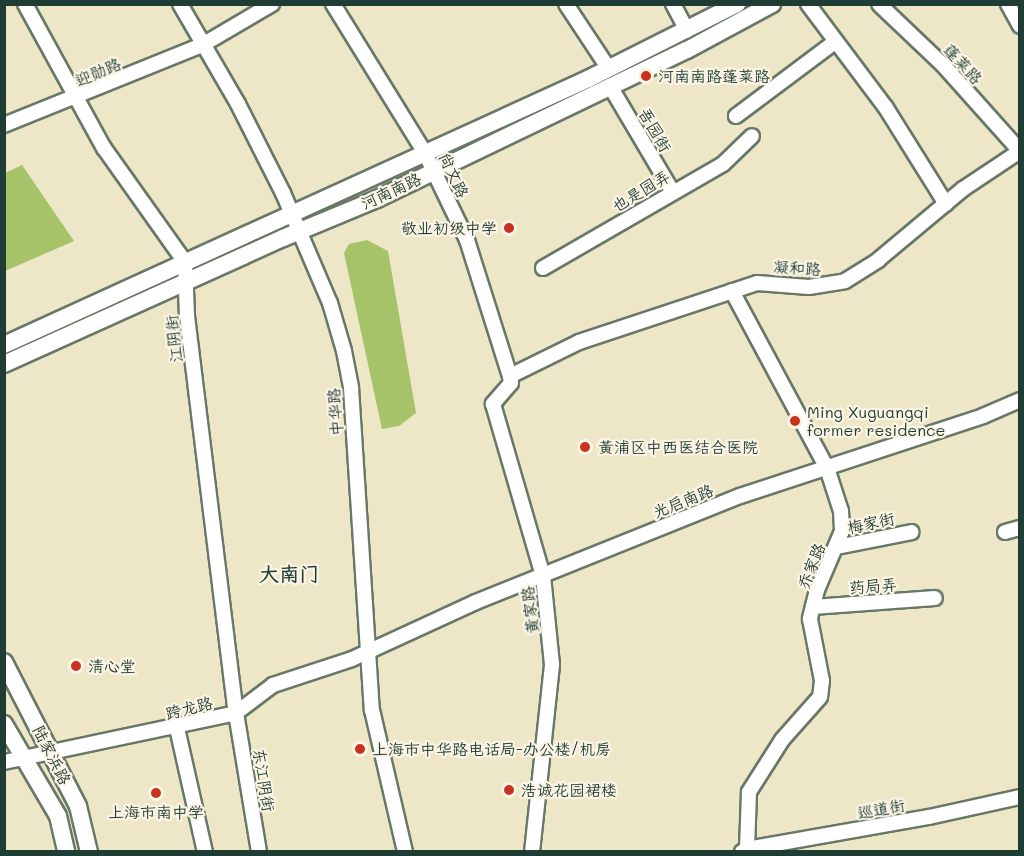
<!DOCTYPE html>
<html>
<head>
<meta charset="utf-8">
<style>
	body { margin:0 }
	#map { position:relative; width:1024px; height:856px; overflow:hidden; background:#ede6c7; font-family:Mali,"LXGW WenKai TC",sans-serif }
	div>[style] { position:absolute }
	.green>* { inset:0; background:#a6c36a }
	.roads { filter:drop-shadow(2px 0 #677867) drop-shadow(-2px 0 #677867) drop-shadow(0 2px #677867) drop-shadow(0 -2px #677867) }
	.minor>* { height:14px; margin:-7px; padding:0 7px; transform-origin:7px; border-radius:7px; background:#fff }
	.major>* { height:16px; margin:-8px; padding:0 8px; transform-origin:8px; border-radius:8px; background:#fff }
	.dots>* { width:16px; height:16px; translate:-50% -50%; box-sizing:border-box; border:3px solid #fcf5e5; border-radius:50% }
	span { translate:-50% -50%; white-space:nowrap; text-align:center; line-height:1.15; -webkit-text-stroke:4.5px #fcf5e5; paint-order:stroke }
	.street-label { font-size:16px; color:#1f3d34 }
	.poi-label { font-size:16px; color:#1f3d34 }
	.left { translate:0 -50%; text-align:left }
	.right { translate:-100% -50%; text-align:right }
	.quarter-label { font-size:20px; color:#1f3d34; font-weight:700 }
	.frame { position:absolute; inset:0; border:6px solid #1f3d34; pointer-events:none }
</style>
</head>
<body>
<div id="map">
	<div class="green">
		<div style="clip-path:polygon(22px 165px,74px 241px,5px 271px,5px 173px)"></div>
		<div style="clip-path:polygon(367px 240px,388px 251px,416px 413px,399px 426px,382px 429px,344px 253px,349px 244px)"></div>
	</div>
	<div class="roads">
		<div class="minor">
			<div style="left:25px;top:4px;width:164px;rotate:61.3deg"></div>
			<div style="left:104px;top:148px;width:140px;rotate:54.6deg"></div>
			<div style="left:185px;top:262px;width:54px;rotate:87.9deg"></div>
			<div style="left:187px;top:316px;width:400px;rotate:83deg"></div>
			<div style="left:236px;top:713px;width:141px;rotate:80.6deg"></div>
			<div style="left:180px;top:4px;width:116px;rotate:59.9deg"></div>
			<div style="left:238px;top:104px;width:100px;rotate:63.2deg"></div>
			<div style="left:283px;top:193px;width:120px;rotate:66.9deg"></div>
			<div style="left:330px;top:303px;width:50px;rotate:73.7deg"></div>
			<div style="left:344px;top:351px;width:38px;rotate:79deg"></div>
			<div style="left:351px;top:388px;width:323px;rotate:86.3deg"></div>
			<div style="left:372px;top:710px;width:146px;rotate:76.9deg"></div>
			<div style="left:333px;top:4px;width:175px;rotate:58.3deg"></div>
			<div style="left:425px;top:153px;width:97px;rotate:64.2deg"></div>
			<div style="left:467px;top:240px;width:143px;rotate:72.5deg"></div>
			<div style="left:510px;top:376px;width:7px;rotate:82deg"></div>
			<div style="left:511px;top:383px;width:28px;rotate:131deg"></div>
			<div style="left:493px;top:404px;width:179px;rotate:73.8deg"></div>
			<div style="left:543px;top:576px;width:89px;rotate:84.2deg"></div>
			<div style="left:552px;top:665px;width:188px;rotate:96.1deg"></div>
			<div style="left:566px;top:4px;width:78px;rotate:56.5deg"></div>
			<div style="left:673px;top:4px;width:30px;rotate:62deg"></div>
			<div style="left:808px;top:4px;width:130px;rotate:53.1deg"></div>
			<div style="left:886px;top:108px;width:113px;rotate:58deg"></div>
			<div style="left:1008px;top:4px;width:25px;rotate:61deg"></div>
			<div style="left:610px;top:86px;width:122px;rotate:59.4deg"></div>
			<div style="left:736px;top:116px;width:124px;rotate:-36.8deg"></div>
			<div style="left:4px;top:125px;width:216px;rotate:-22deg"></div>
			<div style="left:204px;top:44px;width:79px;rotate:-30.5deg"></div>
			<div style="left:543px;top:268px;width:208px;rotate:-30deg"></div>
			<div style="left:723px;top:164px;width:40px;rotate:-44deg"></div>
			<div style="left:732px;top:291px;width:201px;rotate:61.8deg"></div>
			<div style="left:827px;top:468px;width:45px;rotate:72deg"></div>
			<div style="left:841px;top:511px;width:20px;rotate:87deg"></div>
			<div style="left:842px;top:531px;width:64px;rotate:113deg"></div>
			<div style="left:817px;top:590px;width:30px;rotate:104deg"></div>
			<div style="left:810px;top:619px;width:63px;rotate:79deg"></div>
			<div style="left:822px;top:681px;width:16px;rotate:97deg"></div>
			<div style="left:820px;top:697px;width:57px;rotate:131.5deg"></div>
			<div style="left:782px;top:740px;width:62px;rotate:122.4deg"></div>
			<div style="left:749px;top:792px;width:57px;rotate:92deg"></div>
			<div style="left:747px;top:849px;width:6px;rotate:149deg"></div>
			<div style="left:510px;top:376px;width:77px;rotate:-26.2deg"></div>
			<div style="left:579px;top:342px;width:188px;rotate:-18.3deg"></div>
			<div style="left:757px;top:283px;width:52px;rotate:4.4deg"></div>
			<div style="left:809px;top:287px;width:36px;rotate:-9deg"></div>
			<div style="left:845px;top:281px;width:39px;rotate:-32deg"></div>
			<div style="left:878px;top:260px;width:111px;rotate:-39.9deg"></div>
			<div style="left:963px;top:189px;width:69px;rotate:-33.7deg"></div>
			<div style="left:1020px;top:151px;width:115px;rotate:-131.8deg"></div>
			<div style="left:943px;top:65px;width:88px;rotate:-136.4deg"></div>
			<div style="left:1005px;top:532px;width:16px;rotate:-15deg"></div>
			<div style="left:837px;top:547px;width:76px;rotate:-11.3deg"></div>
			<div style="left:813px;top:607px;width:122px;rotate:-4.2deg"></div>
			<div style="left:177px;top:728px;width:127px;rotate:77.3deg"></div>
			<div style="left:4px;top:762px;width:237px;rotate:-11.9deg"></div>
			<div style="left:236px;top:713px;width:46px;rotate:-37.1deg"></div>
			<div style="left:273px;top:685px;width:83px;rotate:-18.2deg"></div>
			<div style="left:352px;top:659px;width:136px;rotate:-24.7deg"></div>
			<div style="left:476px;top:602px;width:284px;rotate:-21.9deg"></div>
			<div style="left:740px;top:496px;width:256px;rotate:-18.2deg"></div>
			<div style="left:983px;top:416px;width:40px;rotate:-23.4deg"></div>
			<div style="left:747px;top:849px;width:185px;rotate:-10deg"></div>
			<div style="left:929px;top:817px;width:93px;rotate:-12.4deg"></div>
		</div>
		<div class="major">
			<div style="left:4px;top:345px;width:642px;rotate:-24.49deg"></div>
			<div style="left:588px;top:79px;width:167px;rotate:-26.7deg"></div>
			<div style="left:4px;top:364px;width:306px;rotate:-24.3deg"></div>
			<div style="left:283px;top:238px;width:102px;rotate:-22.5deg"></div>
			<div style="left:377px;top:199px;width:344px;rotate:-25.7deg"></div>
			<div style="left:687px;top:50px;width:97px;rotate:-28.4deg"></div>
			<div style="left:4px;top:662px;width:162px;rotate:62.8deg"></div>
			<div style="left:78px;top:806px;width:47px;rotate:76.6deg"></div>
			<div style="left:4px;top:724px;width:107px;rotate:59.6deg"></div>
			<div style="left:58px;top:816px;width:37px;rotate:77deg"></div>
		</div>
	</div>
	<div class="dots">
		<div style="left:646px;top:76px;background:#c8321e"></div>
		<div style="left:509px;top:228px;background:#c8321e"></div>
		<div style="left:795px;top:421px;background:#c8321e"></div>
		<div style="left:585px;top:447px;background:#c8321e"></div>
		<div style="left:76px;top:666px;background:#c8321e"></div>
		<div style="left:360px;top:749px;background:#c8321e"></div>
		<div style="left:509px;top:790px;background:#c8321e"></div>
		<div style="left:156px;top:793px;background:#c8321e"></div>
	</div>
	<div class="street-label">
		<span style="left:963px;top:64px;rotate:47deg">蓬莱路</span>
		<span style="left:98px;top:72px;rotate:-23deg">迎勋路</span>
		<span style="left:655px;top:130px;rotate:60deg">吾园街</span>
		<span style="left:454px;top:175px;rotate:65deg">尚文路</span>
		<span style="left:391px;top:191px;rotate:-25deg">河南南路</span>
		<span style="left:641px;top:191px;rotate:-31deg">也是园弄</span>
		<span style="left:797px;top:268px;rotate:3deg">凝和路</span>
		<span style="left:174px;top:339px;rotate:-96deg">江阴街</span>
		<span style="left:335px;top:412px;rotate:-94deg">中华路</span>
		<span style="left:683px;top:501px;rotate:-22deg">光启南路</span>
		<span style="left:871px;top:523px;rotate:-12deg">梅家街</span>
		<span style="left:811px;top:566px;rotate:-68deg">乔家路</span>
		<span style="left:873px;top:586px;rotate:-4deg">药局弄</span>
		<span style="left:530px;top:610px;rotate:-97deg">黄家路</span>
		<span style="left:189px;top:708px;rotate:-14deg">跨龙路</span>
		<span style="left:52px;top:755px;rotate:63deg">陆家浜路</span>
		<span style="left:264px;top:780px;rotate:81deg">东江阴街</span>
		<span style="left:881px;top:809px;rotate:-10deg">巡道街</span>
	</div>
	<div class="poi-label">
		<span class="left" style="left:658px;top:76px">河南南路蓬莱路</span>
		<span class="right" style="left:497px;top:228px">敬业初级中学</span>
		<span class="left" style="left:807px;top:421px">Ming Xuguangqi<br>former residence</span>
		<span class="left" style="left:598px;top:447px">黄浦区中西医结合医院</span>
		<span class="left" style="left:88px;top:666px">清心堂</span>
		<span class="left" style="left:372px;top:749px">上海市中华路电话局-办公楼/机房</span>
		<span class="left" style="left:521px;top:790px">浩诚花园裙楼</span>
		<span style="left:156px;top:812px">上海市南中学</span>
	</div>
	<div class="quarter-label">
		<span style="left:289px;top:573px">大南门</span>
	</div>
	<div class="frame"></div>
</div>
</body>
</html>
